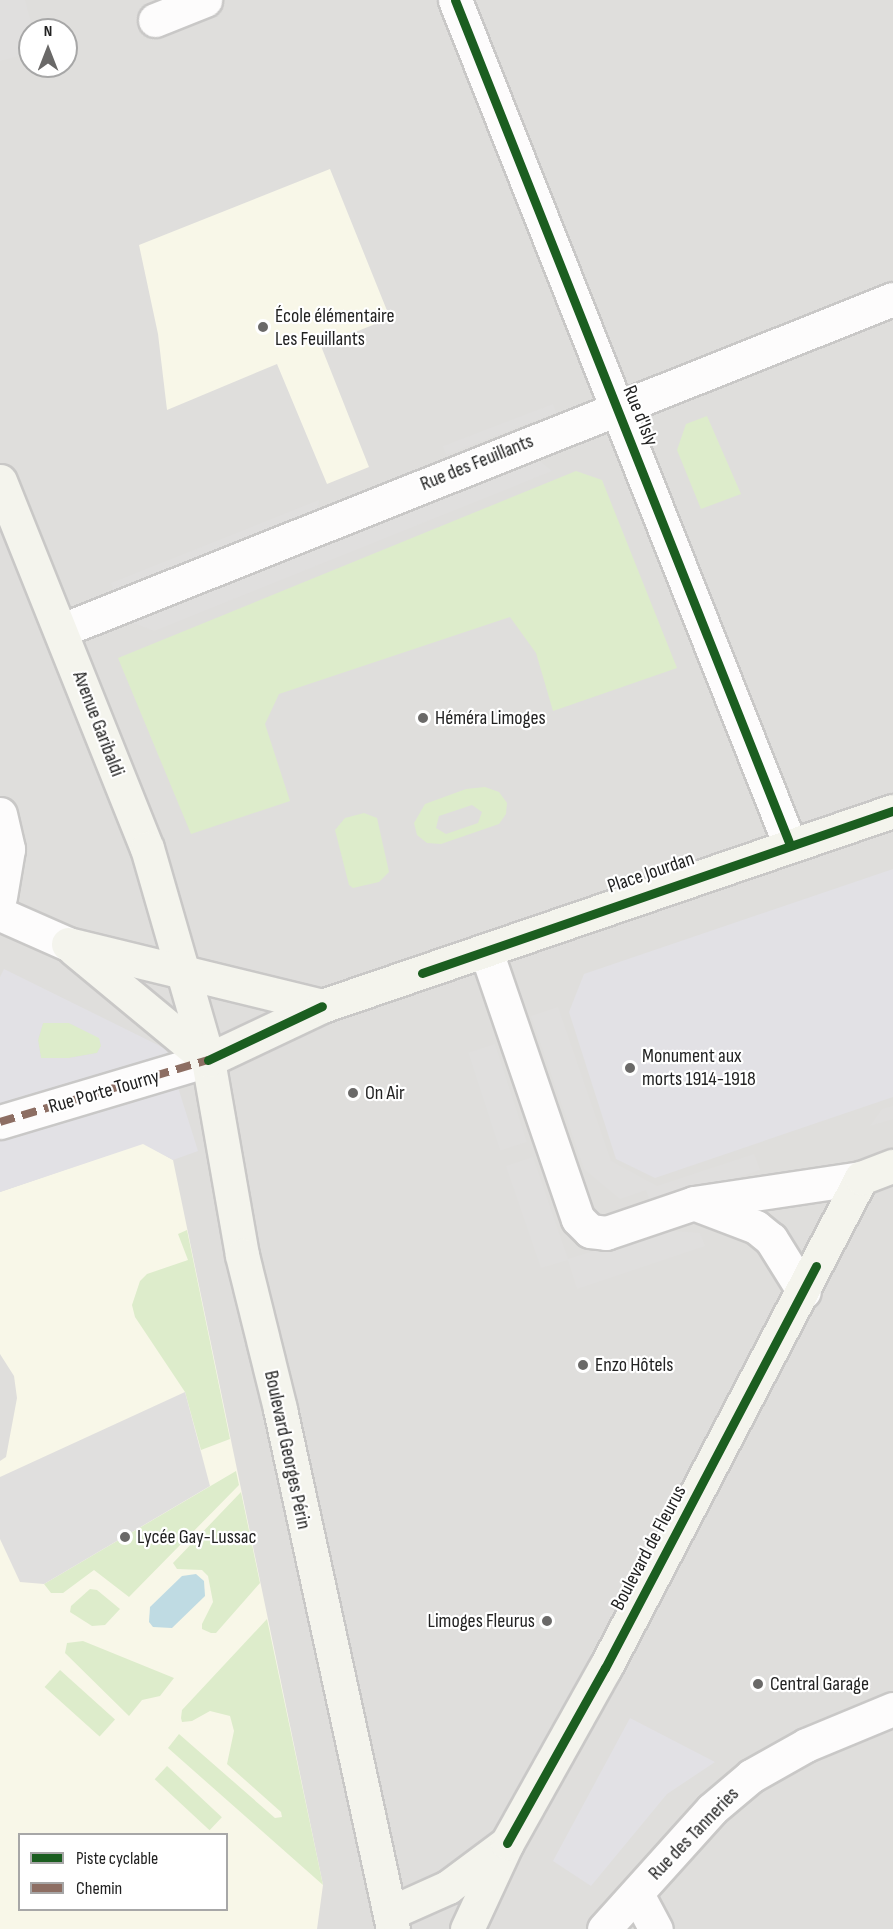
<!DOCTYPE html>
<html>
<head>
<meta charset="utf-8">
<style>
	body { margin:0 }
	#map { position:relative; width:893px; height:1929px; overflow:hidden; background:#f0eeeb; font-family:"Sofia Sans Condensed",sans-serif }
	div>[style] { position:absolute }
	.residential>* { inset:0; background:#dfdedc }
	.education>* { inset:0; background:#f8f7e8 }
	.grass>* { inset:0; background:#ddeccb; transform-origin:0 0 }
	.parking>* { inset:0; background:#e0dfde; transform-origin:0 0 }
	.plaza>* { inset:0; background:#e2e1e5 }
	.water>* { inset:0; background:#bfdbe3 }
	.roads { filter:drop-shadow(2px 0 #c9c8c7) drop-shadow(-2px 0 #c9c8c7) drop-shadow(0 2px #c9c8c7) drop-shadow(0 -2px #c9c8c7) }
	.street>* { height:33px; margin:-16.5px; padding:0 16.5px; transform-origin:16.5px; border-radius:16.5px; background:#fdfcfc }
	.secondary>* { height:33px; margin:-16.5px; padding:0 16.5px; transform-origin:16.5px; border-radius:16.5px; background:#f4f4ed }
	.quiet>* { height:8px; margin-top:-4px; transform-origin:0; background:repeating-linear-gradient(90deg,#8d6e63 0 15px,transparent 0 23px) }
	.cycleway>* { height:9px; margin:-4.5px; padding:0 4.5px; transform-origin:4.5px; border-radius:4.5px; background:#1b5e20 }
	.dots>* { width:16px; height:16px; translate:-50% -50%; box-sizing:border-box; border:3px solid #fff; border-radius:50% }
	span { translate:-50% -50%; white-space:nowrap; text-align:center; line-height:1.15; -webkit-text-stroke:4.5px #fff; paint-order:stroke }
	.poi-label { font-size:20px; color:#222 }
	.left { translate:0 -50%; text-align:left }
	.right { translate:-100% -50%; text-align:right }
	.street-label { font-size:20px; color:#222 }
	.legend { position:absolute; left:18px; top:1833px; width:210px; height:78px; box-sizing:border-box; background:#fff; border:2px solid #a7a7a7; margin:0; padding:8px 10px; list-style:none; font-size:18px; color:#222 }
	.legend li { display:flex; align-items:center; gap:12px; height:30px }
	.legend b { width:30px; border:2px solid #a7a7a7 }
	.north { position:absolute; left:18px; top:18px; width:60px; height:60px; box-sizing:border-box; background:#fff; border:2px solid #a7a7a7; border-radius:50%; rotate:0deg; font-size:16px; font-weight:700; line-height:24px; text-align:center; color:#222 }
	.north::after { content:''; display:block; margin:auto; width:21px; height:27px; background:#6a6968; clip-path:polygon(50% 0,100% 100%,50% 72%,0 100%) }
</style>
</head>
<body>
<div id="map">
	<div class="residential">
		<div style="clip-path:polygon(evenodd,0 0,893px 0,893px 1929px,0 1929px,0 0,30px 30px,66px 30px,66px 66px,30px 66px,30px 30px,0 0,20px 1834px,226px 1834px,226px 1910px,20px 1910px,20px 1834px)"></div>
	</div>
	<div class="education">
		<div style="clip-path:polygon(330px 169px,390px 318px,321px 346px,369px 467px,327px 484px,277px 364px,167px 410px,158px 334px,139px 245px)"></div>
		<div style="clip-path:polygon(evenodd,143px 1143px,173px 1160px,323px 1885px,317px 1929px,0 1929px,0 1461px,6px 1457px,17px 1398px,14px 1376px,0 1354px,0 1192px,143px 1143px,20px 1834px,226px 1834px,226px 1910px,20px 1910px,20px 1834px)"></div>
	</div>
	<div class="grass">
		<div style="clip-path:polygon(707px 416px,741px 494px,701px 509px,677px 450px,686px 424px)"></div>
		<div style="clip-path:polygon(576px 471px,602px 480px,677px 668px,553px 711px,536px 653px,510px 617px,279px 694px,265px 724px,290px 801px,191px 834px,118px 658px)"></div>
		<div style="clip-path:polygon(evenodd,485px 787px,499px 792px,507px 803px,506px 814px,499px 824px,441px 844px,427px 843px,417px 835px,414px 823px,425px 804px,466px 789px,485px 787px,472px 805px,482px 812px,478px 823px,446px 834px,436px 828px,439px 816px,472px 805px)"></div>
		<div style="clip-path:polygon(364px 813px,377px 818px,389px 872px,379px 882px,353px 888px,349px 885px,335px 830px,345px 818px)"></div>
		<div style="clip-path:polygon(43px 1023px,69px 1023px,100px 1038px,101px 1046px,97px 1053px,69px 1058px,41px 1058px,38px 1040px)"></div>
		<div style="clip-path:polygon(187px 1230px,230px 1439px,201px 1450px,185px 1392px,135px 1317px,132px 1305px,140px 1281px,147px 1274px,188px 1260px,178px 1234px)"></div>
		<div style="clip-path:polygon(236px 1471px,239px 1485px,129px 1597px,94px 1570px,63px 1593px,51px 1593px,44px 1584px)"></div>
		<div style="clip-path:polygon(241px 1492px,260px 1583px,216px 1633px,211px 1633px,202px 1629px,202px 1624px,213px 1602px,208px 1576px,202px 1570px,177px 1569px,173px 1563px)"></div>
		<div style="clip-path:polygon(90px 1589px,97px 1590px,120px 1609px,105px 1625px,92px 1626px,70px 1612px,71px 1606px)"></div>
		<div style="clip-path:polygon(267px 1619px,323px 1885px,168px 1748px,179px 1734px,275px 1818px,282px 1817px,281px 1812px,227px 1764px,234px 1731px,230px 1716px,210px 1711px,192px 1721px,182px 1722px,181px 1718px,182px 1710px)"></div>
		<div style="clip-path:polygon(83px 1641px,174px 1678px,160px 1696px,142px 1700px,129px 1716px,65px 1653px,67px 1643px)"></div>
		<div style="left:60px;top:1670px;width:74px;height:23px;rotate:42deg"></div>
		<div style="left:167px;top:1766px;width:75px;height:18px;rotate:43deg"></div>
	</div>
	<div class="parking">
		<div style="clip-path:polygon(0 0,25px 0,33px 30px,30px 30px,30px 53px,0 61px)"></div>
		<div style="left:553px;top:404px;width:9px;height:118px;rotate:69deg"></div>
		<div style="clip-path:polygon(531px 454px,552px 471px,154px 631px,126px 620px)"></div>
		<div style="clip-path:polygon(319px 500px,318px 510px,115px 593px,111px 583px)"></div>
		<div style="clip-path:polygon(558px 1007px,611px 1161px,657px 1186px,754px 1154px,760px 1170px,709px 1188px,707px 1183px,650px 1201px,646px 1190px,620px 1199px,584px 1169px,531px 1016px)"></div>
		<div style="left:495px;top:1044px;width:103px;height:28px;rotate:72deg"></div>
		<div style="clip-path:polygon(893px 1106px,893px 1119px,870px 1126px,882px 1109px)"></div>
		<div style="clip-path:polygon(533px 1157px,568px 1259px,662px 1230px,700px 1233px,705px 1246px,577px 1289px,568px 1260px,541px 1268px,506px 1166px)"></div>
		<div style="clip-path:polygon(185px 1392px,210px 1486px,44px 1584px,20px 1582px,0 1539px,0 1477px)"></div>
	</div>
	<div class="plaza">
		<div style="clip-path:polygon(893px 869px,893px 1097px,655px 1178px,616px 1159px,569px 1012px,584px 974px)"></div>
		<div style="clip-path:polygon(evenodd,4px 969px,166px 1049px,198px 1151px,173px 1160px,143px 1144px,0 1192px,0 977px,4px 969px,43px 1023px,69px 1023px,99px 1038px,101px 1046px,97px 1053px,69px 1058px,41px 1058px,38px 1040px,43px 1023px)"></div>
		<div style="clip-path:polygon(630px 1718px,715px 1762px,667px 1794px,591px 1886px,553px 1861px)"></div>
	</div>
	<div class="water">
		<div style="clip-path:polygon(196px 1574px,204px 1581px,205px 1596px,172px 1628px,153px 1627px,149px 1622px,150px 1607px,182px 1576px)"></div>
	</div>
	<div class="roads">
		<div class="street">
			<div style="left:455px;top:0;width:909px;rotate:68.37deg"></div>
			<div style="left:155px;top:20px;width:54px;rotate:-21.8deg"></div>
			<div style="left:62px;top:630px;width:894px;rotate:-21.72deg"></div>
			<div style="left:0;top:814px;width:36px;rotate:77deg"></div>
			<div style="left:8px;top:849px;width:49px;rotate:99.5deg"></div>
			<div style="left:0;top:914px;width:74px;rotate:23.8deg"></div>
			<div style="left:486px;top:951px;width:283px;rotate:71.1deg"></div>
			<div style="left:578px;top:1219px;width:17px;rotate:45deg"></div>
			<div style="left:590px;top:1231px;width:16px;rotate:7deg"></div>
			<div style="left:606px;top:1233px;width:93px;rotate:-18.8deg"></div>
			<div style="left:694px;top:1203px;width:169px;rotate:-8.5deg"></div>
			<div style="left:0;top:1122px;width:217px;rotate:-16.6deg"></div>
			<div style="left:696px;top:1204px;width:64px;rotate:21deg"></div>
			<div style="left:756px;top:1227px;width:19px;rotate:39deg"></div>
			<div style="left:771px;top:1239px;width:62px;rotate:58.1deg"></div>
			<div style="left:637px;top:1894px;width:40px;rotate:62deg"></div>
			<div style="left:604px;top:1929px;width:161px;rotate:-48deg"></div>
			<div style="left:712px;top:1809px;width:51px;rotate:-40.2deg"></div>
			<div style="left:751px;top:1776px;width:63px;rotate:-29.4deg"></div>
			<div style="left:806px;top:1745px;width:94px;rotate:-22.5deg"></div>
		</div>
		<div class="secondary">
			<div style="left:0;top:481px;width:395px;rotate:68.2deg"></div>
			<div style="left:147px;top:848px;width:221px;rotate:73.9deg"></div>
			<div style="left:208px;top:1060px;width:198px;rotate:80.1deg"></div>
			<div style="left:242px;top:1255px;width:159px;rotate:76.1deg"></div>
			<div style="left:280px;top:1409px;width:532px;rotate:77.74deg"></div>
			<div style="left:68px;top:944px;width:261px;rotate:13.7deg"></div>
			<div style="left:74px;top:949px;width:174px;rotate:39.6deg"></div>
			<div style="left:208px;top:1060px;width:126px;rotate:-25.3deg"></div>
			<div style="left:322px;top:1006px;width:603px;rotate:-18.86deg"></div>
			<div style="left:390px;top:1913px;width:64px;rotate:-24.1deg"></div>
			<div style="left:448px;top:1887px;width:69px;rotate:-36.7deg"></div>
			<div style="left:467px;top:1929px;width:95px;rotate:-65.1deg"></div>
			<div style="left:507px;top:1843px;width:201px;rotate:-60.8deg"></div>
			<div style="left:605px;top:1668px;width:553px;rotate:-62.42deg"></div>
			<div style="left:861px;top:1178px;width:34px;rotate:-21deg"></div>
		</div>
	</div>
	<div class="quiet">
		<div style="left:0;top:1122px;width:217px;rotate:-16.6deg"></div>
	</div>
	<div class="cycleway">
		<div style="left:455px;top:0;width:909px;rotate:68.37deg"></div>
		<div style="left:422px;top:973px;width:498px;rotate:-19deg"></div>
		<div style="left:208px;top:1060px;width:126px;rotate:-25.3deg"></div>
		<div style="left:507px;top:1843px;width:201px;rotate:-60.8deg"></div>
		<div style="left:605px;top:1668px;width:454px;rotate:-62.3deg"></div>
	</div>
	<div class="dots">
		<div style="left:263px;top:327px;background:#6a6968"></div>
		<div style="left:423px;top:718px;background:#6a6968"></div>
		<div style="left:630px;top:1068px;background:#6a6968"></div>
		<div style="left:353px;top:1093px;background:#6a6968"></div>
		<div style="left:583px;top:1365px;background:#6a6968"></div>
		<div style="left:125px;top:1537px;background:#6a6968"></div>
		<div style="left:547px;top:1621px;background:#6a6968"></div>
		<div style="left:758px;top:1684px;background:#6a6968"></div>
	</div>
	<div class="poi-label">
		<span class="left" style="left:275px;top:328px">École élémentaire<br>Les Feuillants</span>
		<span class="left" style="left:435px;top:718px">Héméra Limoges</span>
		<span class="left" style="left:642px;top:1068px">Monument aux<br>morts 1914-1918</span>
		<span class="left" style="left:365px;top:1093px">On Air</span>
		<span class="left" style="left:595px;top:1365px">Enzo Hôtels</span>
		<span class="left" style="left:137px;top:1537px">Lycée Gay-Lussac</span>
		<span class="right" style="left:535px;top:1621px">Limoges Fleurus</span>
		<span class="left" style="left:770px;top:1684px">Central Garage</span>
	</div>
	<div class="street-label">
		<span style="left:640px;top:416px;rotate:68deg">Rue d'Isly</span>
		<span style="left:477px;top:463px;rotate:-22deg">Rue des Feuillants</span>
		<span style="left:98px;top:724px;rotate:69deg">Avenue Garibaldi</span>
		<span style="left:651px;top:873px;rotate:-19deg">Place Jourdan</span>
		<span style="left:104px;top:1092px;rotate:-16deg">Rue Porte Tourny</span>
		<span style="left:287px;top:1450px;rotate:78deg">Boulevard Georges Périn</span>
		<span style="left:649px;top:1548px;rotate:-62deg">Boulevard de Fleurus</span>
		<span style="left:694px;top:1834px;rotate:-46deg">Rue des Tanneries</span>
	</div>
	<ul class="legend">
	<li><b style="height:8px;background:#1b5e20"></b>Piste cyclable</li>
	<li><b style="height:8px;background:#8d6e63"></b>Chemin</li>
	</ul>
	<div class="north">N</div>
</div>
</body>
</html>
